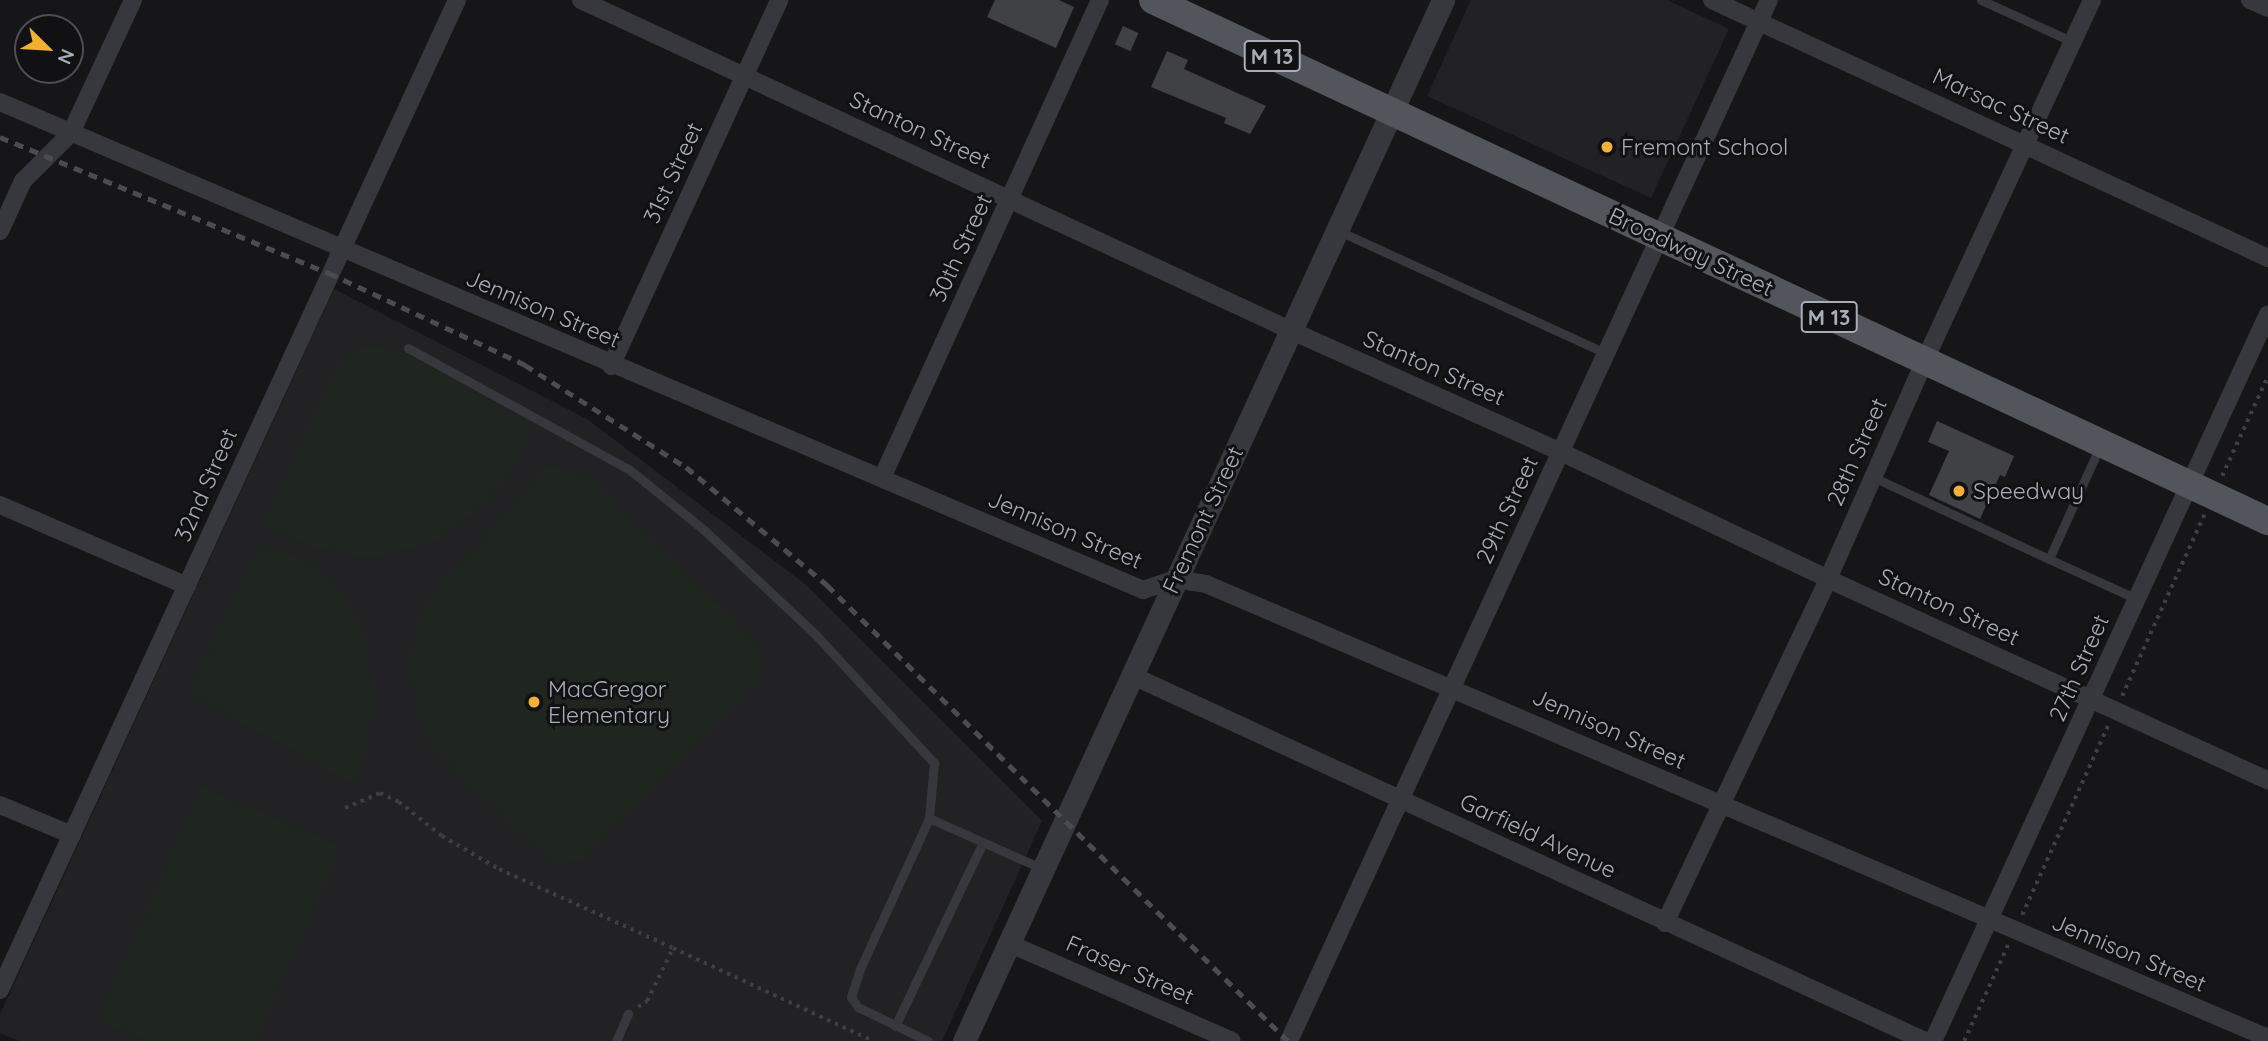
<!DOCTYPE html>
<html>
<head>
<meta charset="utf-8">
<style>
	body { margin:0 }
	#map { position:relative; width:2268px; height:1041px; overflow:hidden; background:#161618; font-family:Quicksand,sans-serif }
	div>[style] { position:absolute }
	.built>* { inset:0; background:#222225 }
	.green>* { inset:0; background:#1e261f }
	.building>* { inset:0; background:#404145; transform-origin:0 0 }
	.path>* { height:3.5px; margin-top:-1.75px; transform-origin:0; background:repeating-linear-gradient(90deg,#3d3f44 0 3.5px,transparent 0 8.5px) }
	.service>* { height:9px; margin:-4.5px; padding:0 4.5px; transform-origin:4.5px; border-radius:4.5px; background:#37383d }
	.minor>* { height:18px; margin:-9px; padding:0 9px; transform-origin:9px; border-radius:9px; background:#37383d }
	.tertiary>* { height:23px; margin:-11.5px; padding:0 11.5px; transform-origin:11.5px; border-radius:11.5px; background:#37383d }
	.primary>* { height:28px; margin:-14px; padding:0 14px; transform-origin:14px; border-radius:14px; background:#53555c }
	.rail>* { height:5px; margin-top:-2.5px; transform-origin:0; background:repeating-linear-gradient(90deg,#4a4c52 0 9px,transparent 0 16px) }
	.dots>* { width:19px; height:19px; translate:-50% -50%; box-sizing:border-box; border:4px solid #111113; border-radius:50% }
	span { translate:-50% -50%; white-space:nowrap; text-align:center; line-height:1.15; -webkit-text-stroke:6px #111113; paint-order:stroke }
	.shield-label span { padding:2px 5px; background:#111113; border:2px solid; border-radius:5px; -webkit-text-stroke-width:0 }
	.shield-label { font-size:21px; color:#a8adb8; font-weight:700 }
	.street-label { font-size:23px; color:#a8adb8 }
	.poi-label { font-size:23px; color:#a8adb8 }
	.left { translate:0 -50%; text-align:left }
	.north { position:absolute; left:14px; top:14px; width:70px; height:70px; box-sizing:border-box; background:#111113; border:2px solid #4d4f55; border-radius:50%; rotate:114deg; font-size:19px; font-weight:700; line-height:28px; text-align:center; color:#a8adb8 }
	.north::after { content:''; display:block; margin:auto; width:24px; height:32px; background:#f2b134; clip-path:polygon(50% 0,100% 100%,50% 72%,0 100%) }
</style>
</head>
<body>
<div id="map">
	<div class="built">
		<div style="clip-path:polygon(1471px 0,1667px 0,1729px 29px,1651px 198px,1427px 96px)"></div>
		<div style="clip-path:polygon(334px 289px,587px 419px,805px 584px,1042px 821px,942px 1041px,19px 1041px,0 1033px,0 1014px)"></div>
	</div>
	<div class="green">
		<div style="clip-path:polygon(366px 346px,406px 353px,530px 424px,518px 460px,488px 503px,435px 542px,370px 558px,310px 547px,264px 526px,331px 378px,340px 362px)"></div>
		<div style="clip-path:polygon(548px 466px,587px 475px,763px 648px,758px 683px,583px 860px,557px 865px,465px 783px,431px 744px,416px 710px,411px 660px,421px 618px,436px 588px)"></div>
		<div style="clip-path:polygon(260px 542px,312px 563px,344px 595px,365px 638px,373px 701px,367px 751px,353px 784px,189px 694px)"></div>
		<div style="clip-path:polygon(202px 786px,341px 847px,256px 1041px,147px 1041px,99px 1020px)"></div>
	</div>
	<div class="building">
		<div style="clip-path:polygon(995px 0,1059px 0,1074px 7px,1056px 48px,987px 17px)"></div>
		<div style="left:1123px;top:26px;width:17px;height:20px;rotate:24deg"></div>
		<div style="clip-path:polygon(1167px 51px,1188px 60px,1184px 69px,1266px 106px,1250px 134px,1224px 123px,1226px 118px,1151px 87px)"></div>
		<div style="clip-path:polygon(1937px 421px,2014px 456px,2005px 477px,2000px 475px,1980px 519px,1929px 495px,1949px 451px,1928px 442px)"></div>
	</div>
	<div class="path">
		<div style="left:2222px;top:476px;width:110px;rotate:-65.3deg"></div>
		<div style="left:2122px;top:696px;width:199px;rotate:-65.6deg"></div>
		<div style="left:345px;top:808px;width:38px;rotate:-23deg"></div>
		<div style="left:380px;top:793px;width:21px;rotate:25deg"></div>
		<div style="left:399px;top:802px;width:55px;rotate:38.3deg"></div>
		<div style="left:442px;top:836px;width:66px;rotate:30.1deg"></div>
		<div style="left:499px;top:869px;width:191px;rotate:24.4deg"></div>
		<div style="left:2022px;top:915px;width:209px;rotate:-65.6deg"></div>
		<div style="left:638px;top:1007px;width:11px;rotate:-34deg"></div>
		<div style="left:647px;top:1001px;width:59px;rotate:-63.9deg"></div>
		<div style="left:673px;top:948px;width:221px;rotate:24.9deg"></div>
		<div style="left:1964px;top:1041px;width:106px;rotate:-65.4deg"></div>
	</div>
	<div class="service">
		<div style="left:1981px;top:0;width:101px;rotate:24.5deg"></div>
		<div style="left:1339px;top:231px;width:293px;rotate:24.6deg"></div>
		<div style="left:408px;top:348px;width:253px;rotate:28.8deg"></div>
		<div style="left:630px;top:470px;width:95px;rotate:39deg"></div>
		<div style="left:704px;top:530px;width:152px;rotate:43.1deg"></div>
		<div style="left:815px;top:634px;width:176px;rotate:47.3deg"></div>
		<div style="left:934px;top:763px;width:55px;rotate:95.2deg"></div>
		<div style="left:2100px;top:446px;width:124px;rotate:114.3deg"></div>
		<div style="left:2049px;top:559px;width:97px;rotate:24.4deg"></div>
		<div style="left:1873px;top:477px;width:194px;rotate:25deg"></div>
		<div style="left:895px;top:1026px;width:204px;rotate:-64.4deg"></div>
		<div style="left:616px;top:1041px;width:30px;rotate:-66deg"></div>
		<div style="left:928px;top:1041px;width:78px;rotate:-154.1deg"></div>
		<div style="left:858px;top:1007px;width:12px;rotate:-125deg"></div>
		<div style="left:851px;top:997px;width:29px;rotate:-72deg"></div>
		<div style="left:860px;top:969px;width:166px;rotate:-65.4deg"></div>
		<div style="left:929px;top:818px;width:123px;rotate:24.1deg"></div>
	</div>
	<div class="minor">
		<div style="left:581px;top:0;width:784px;rotate:24.96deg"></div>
		<div style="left:1292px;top:331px;width:295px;rotate:24.2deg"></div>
		<div style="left:1561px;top:452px;width:296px;rotate:25.4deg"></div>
		<div style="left:1828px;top:579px;width:484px;rotate:24.6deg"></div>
		<div style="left:1712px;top:0;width:613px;rotate:24.89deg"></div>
		<div style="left:2250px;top:0;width:20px;rotate:24deg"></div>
		<div style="left:0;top:102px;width:1243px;rotate:23.12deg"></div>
		<div style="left:1143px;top:590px;width:34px;rotate:-19deg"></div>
		<div style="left:1175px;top:579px;width:31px;rotate:9deg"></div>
		<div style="left:1206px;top:584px;width:1155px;rotate:23.15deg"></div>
		<div style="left:0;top:231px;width:55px;rotate:-65.3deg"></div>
		<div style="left:23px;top:181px;width:68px;rotate:-45deg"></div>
		<div style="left:71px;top:133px;width:147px;rotate:-65deg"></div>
		<div style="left:611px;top:366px;width:403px;rotate:-65.3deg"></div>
		<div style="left:882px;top:478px;width:525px;rotate:-65.48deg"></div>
		<div style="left:0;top:505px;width:204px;rotate:23.4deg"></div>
		<div style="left:1131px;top:675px;width:874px;rotate:24.75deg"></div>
		<div style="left:0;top:805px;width:78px;rotate:22.6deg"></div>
		<div style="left:1665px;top:923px;width:381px;rotate:-64.6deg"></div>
		<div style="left:1828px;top:579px;width:237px;rotate:-66.1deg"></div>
		<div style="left:1924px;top:362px;width:399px;rotate:-65.1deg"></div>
		<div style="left:1008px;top:943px;width:244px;rotate:23.6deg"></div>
		<div style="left:0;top:990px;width:1090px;rotate:-65.22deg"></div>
		<div style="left:1289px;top:1041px;width:1146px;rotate:-65.25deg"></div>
		<div style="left:1933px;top:1041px;width:800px;rotate:-65.26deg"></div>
	</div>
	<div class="tertiary">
		<div style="left:964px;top:1041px;width:1146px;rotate:-65.29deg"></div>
	</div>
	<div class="primary">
		<div style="left:1153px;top:0;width:1231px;rotate:25.05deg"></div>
	</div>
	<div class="rail">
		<div style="left:0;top:137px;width:356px;rotate:22.5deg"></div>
		<div style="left:329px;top:273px;width:217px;rotate:25.1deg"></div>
		<div style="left:525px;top:365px;width:191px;rotate:32.4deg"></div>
		<div style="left:686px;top:467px;width:184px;rotate:39.9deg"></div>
		<div style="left:827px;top:585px;width:648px;rotate:44.69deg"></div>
	</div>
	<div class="dots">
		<div style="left:1607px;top:147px;background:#f2b134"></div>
		<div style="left:1959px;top:491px;background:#f2b134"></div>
		<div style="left:534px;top:702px;background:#f2b134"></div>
	</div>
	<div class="shield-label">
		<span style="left:1272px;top:56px">M 13</span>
		<span style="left:1829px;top:317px">M 13</span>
	</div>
	<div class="street-label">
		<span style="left:2001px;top:106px;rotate:25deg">Marsac Street</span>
		<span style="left:920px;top:130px;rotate:25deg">Stanton Street</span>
		<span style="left:673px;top:173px;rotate:-65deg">31st Street</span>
		<span style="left:961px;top:248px;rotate:-65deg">30th Street</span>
		<span style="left:1691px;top:252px;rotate:25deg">Broadway Street</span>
		<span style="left:543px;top:309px;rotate:23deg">Jennison Street</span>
		<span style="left:1434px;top:368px;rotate:24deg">Stanton Street</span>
		<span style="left:1857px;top:452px;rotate:-66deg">28th Street</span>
		<span style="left:206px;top:485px;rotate:-66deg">32nd Street</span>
		<span style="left:1507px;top:510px;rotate:-65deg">29th Street</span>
		<span style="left:1203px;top:520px;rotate:-65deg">Fremont Street</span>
		<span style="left:1065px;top:530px;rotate:23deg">Jennison Street</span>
		<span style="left:1949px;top:607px;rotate:25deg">Stanton Street</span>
		<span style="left:2079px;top:668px;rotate:-66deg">27th Street</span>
		<span style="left:1609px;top:729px;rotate:24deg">Jennison Street</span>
		<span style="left:1538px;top:836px;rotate:25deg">Garfield Avenue</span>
		<span style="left:2129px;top:953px;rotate:23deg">Jennison Street</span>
		<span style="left:1130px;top:970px;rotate:24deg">Fraser Street</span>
	</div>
	<div class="poi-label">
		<span class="left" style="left:1621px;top:147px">Fremont School</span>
		<span class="left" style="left:1973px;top:491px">Speedway</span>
		<span class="left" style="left:548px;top:702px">MacGregor<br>Elementary</span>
	</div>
	<div class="north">N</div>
</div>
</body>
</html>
